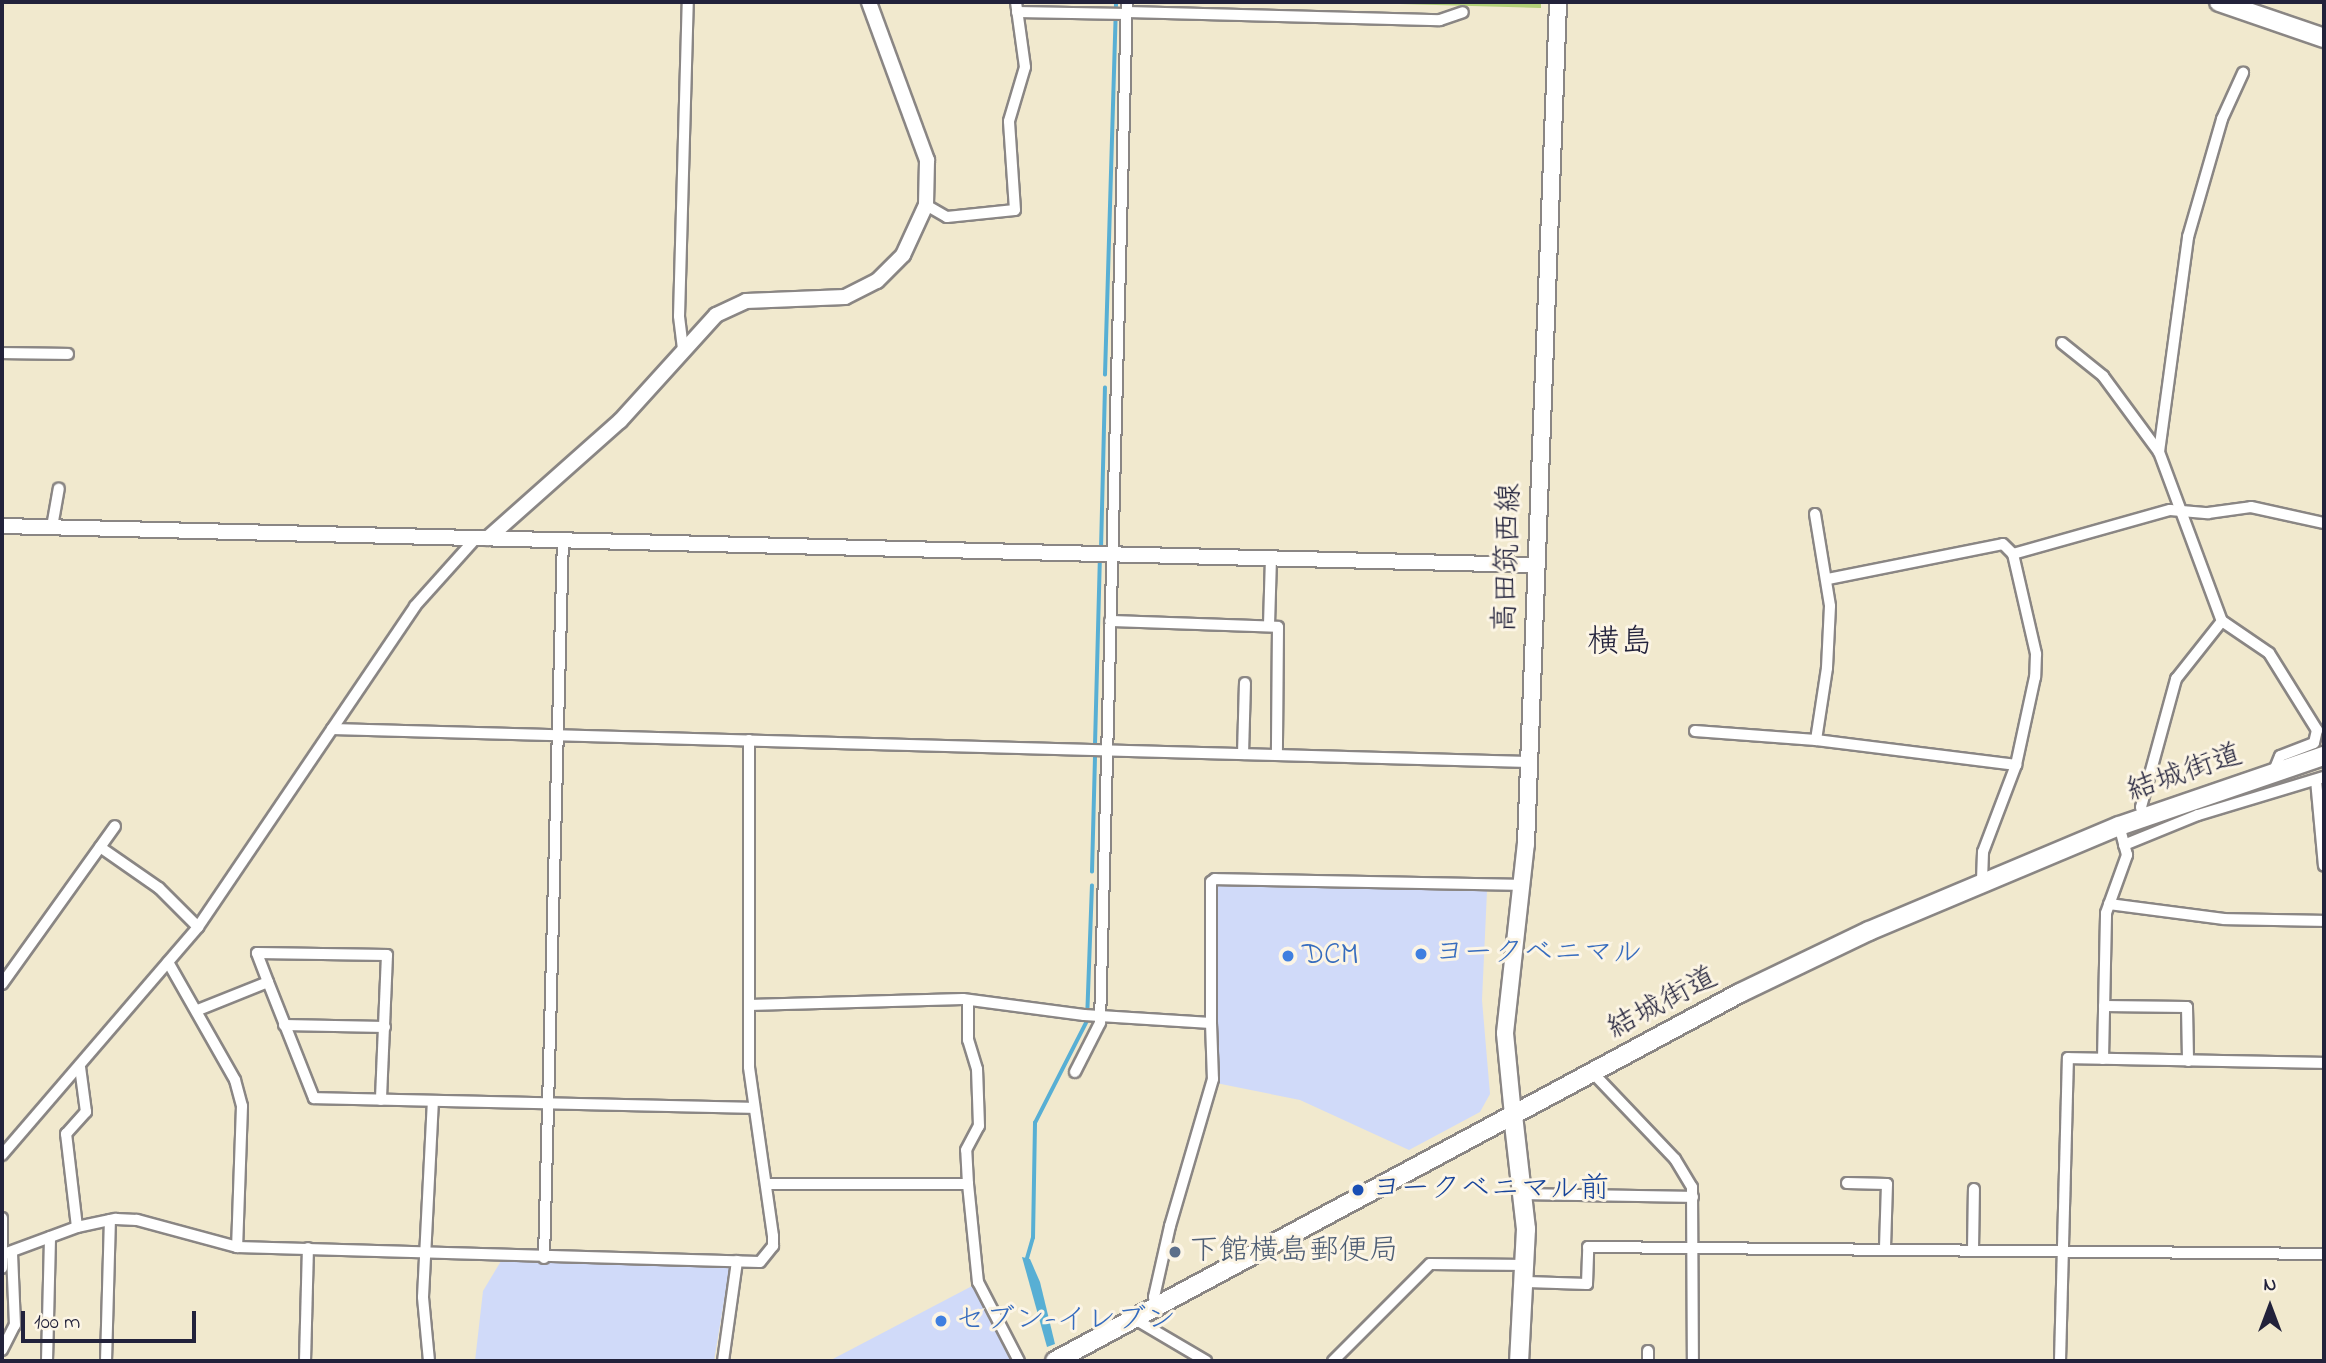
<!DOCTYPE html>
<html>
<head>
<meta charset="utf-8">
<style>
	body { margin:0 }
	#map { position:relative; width:2326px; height:1363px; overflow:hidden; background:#f1e9ce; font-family:"Indie Flower","Klee One",sans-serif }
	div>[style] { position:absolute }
	.built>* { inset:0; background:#d0daf9 }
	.green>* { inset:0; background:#b2d077 }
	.water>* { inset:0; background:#58afd4 }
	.stream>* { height:3.5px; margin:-1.75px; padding:0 1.75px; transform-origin:1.75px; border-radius:1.75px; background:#58afd4 }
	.roads { filter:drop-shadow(2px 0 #8a8684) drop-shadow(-2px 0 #8a8684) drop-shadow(0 2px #8a8684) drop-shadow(0 -2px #8a8684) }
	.minor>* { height:10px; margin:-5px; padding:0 5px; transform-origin:5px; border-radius:5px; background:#fff }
	.tertiary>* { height:14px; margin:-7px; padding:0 7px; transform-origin:7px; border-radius:7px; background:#fff }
	.secondary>* { height:16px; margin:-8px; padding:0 8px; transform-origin:8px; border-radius:8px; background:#fff }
	.primary>* { height:18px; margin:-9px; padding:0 9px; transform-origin:9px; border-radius:9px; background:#fff }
	.trunk>* { height:18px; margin:-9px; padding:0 9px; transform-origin:9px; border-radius:9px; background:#fff }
	.dots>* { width:19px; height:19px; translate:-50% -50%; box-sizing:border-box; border:4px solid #fcf5e5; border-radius:50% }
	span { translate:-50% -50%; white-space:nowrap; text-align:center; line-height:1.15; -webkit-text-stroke:6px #fcf5e5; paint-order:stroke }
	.street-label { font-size:30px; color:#22223b }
	.shop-label { font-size:30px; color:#366cbe }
	.left { translate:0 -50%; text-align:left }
	.transit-label { font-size:30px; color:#164399 }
	.service-label { font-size:30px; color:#4e5e75 }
	.quarter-label { font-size:33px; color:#22223b }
	.frame { position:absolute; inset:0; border:4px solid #22223b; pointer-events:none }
	.north { position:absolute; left:2235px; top:1272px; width:70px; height:70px; -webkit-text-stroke:5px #fcf5e5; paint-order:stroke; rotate:0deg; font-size:19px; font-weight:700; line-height:28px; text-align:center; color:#22223b }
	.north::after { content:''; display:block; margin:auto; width:24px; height:32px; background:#22223b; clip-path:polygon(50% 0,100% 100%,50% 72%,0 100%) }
	.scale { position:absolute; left:21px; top:1311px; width:175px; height:32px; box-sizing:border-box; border:4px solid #22223b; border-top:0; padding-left:9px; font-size:21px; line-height:24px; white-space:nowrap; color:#22223b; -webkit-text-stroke:5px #fcf5e5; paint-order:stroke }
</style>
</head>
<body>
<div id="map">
	<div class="built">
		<div style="clip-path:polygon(1214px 883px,1487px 891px,1482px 1000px,1490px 1094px,1480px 1112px,1409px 1150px,1300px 1100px,1216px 1083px)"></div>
		<div style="clip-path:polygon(501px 1261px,730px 1265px,714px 1361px,475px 1361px,483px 1291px)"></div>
		<div style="clip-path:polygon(974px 1285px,1012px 1361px,829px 1361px)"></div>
	</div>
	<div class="green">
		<div style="clip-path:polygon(1328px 2px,1541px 2px,1541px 8px)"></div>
	</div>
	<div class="water">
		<div style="clip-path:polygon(1022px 1257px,1030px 1259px,1040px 1282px,1055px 1344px,1047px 1347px)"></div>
	</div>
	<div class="stream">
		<div style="left:1105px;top:375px;width:373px;rotate:-88.3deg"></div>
		<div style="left:1101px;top:550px;width:162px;rotate:-88.6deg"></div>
		<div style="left:1095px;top:745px;width:187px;rotate:-88.5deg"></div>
		<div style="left:1092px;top:872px;width:117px;rotate:-88.5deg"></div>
		<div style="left:1026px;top:1262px;width:25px;rotate:-74deg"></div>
		<div style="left:1033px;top:1238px;width:115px;rotate:-89deg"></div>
		<div style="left:1035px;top:1123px;width:114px;rotate:-63deg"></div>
		<div style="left:1087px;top:1021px;width:135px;rotate:-87.9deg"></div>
	</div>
	<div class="roads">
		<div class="minor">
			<div style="left:1017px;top:12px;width:110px;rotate:1deg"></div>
			<div style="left:1127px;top:12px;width:313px;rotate:1.5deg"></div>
			<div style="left:1440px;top:20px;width:24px;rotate:-19deg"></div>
			<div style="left:926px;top:205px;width:24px;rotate:30deg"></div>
			<div style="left:947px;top:217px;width:68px;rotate:-5.9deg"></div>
			<div style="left:1015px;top:210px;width:89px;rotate:-93.9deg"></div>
			<div style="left:1009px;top:121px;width:56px;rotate:-73.5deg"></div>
			<div style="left:1025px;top:67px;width:66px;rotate:-97.9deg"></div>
			<div style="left:2062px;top:343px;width:53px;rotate:38.8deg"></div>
			<div style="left:2103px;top:376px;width:94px;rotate:53.6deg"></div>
			<div style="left:2159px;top:452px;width:180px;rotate:69.6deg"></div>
			<div style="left:2222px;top:621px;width:57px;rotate:34.2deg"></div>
			<div style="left:2269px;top:653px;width:91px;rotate:58.1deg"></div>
			<div style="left:2317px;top:730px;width:13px;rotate:103deg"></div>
			<div style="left:2314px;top:743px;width:36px;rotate:159deg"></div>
			<div style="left:2280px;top:756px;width:18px;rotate:112deg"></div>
			<div style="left:683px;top:349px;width:33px;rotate:-97deg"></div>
			<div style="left:679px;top:316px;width:314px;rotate:-88.4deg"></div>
			<div style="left:2px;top:353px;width:66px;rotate:0.9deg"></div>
			<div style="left:2159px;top:452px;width:217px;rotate:-82.3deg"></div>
			<div style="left:2188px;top:237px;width:123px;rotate:-73.9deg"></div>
			<div style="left:2222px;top:119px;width:51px;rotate:-65.5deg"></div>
			<div style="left:1815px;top:514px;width:93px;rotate:80.7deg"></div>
			<div style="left:1830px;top:606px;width:62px;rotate:92.8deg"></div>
			<div style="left:1827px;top:668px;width:73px;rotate:98.7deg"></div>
			<div style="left:52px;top:527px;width:39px;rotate:-80deg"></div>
			<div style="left:2013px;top:554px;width:163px;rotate:-15.7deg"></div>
			<div style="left:2170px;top:510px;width:38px;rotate:5deg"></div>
			<div style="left:2208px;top:513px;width:43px;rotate:-7.9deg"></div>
			<div style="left:2251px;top:507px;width:75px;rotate:12.4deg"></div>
			<div style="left:1828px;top:579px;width:178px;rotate:-11.3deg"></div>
			<div style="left:2003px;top:544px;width:14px;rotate:45deg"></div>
			<div style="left:2013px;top:554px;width:103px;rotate:77deg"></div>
			<div style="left:2036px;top:654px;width:23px;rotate:92deg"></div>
			<div style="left:2035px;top:677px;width:90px;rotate:102.2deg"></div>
			<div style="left:2016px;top:765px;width:93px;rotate:110.8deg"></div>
			<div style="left:1983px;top:852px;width:28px;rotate:92deg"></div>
			<div style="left:1110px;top:621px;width:168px;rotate:2deg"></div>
			<div style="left:1278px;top:627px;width:127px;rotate:90.5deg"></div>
			<div style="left:1269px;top:625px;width:66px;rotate:-88.3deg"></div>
			<div style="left:332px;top:729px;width:1197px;rotate:1.58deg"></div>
			<div style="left:1695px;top:731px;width:121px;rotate:4.3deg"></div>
			<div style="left:1816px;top:740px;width:202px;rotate:7.1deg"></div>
			<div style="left:1243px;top:754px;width:71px;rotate:-88.4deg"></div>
			<div style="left:2316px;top:780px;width:86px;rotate:84.7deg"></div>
			<div style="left:2144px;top:818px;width:11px;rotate:-105deg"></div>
			<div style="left:2141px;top:807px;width:133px;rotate:-74.7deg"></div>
			<div style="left:2176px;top:679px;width:74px;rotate:-51.6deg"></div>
			<div style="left:2124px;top:845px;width:80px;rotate:-22.1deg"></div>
			<div style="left:2198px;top:815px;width:132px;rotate:-16.8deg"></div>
			<div style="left:100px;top:847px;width:72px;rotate:34.8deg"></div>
			<div style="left:159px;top:888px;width:55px;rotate:45deg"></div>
			<div style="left:2109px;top:904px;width:116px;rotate:7.4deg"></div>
			<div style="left:2224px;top:919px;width:100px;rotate:1.1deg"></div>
			<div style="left:168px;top:962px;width:136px;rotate:60.4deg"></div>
			<div style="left:235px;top:1080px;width:27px;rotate:75deg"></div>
			<div style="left:242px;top:1106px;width:141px;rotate:92deg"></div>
			<div style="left:268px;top:982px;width:31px;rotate:-111deg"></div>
			<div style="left:257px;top:953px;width:130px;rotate:0.9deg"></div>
			<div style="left:387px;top:955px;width:145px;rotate:92.4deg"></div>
			<div style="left:2px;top:984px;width:194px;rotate:-54.4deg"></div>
			<div style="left:749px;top:1005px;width:214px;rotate:-1.6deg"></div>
			<div style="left:963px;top:999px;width:122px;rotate:7.5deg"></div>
			<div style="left:1084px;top:1015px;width:127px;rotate:3.6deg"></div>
			<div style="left:1211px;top:1023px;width:56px;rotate:88deg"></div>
			<div style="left:1213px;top:1079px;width:153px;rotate:106.3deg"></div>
			<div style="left:1170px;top:1226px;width:73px;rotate:102.7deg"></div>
			<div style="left:1154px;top:1297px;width:9px;rotate:63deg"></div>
			<div style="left:2104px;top:1006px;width:83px;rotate:0.7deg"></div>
			<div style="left:2187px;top:1007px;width:54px;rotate:88.9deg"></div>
			<div style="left:198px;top:1010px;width:75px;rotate:-21.8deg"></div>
			<div style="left:268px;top:982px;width:125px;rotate:68.4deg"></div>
			<div style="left:314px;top:1098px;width:440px;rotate:1.3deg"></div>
			<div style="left:1211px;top:1023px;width:141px;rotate:-90deg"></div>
			<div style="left:1211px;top:882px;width:5px;rotate:-37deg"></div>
			<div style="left:1215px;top:879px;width:307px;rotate:1.1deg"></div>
			<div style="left:284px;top:1025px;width:101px;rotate:1.1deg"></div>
			<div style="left:2103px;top:1059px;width:146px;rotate:-88.8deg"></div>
			<div style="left:2106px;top:913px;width:62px;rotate:-70.1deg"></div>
			<div style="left:2127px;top:855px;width:30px;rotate:-105deg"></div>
			<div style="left:1075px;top:1072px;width:55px;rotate:-63deg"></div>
			<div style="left:1100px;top:1023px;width:1021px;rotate:-88.49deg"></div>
			<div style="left:1593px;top:1073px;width:119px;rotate:46.4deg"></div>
			<div style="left:1675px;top:1159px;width:33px;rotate:59deg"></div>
			<div style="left:1692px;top:1187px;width:174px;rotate:89.7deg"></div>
			<div style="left:2px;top:1155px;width:301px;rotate:-49.3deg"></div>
			<div style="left:198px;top:927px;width:387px;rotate:-55.9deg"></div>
			<div style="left:415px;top:606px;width:93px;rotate:-48.1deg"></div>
			<div style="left:1847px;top:1183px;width:40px;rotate:1.4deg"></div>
			<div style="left:1887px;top:1184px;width:64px;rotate:91.8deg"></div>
			<div style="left:767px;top:1184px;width:201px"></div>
			<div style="left:968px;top:1184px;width:99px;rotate:84.2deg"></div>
			<div style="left:978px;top:1282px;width:89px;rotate:62.6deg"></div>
			<div style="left:968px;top:1184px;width:34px;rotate:-93deg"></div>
			<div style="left:966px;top:1150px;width:27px;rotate:-62deg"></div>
			<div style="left:979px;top:1126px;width:57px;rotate:-92deg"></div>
			<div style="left:977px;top:1069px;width:30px;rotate:-107deg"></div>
			<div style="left:968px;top:1040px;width:40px;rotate:-90deg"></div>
			<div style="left:1524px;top:1194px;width:169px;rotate:1deg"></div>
			<div style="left:2px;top:1218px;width:50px;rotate:90deg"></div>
			<div style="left:77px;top:1227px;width:94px;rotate:-96.7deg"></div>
			<div style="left:66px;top:1134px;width:30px;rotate:-48deg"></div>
			<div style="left:86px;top:1112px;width:45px;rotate:-97.6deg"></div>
			<div style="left:1973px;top:1250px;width:61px;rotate:-89.1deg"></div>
			<div style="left:4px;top:1254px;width:78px;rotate:-20.3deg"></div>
			<div style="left:77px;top:1227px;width:40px;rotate:-12deg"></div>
			<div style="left:116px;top:1219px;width:21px;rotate:3deg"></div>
			<div style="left:137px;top:1220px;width:104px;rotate:15.1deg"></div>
			<div style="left:237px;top:1247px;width:523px;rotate:1.64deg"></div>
			<div style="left:760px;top:1262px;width:21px;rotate:-51deg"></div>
			<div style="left:773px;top:1246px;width:10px;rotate:-90deg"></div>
			<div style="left:773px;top:1236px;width:171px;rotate:-98.1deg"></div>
			<div style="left:749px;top:1067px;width:327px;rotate:-90deg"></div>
			<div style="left:544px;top:1258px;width:719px;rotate:-88.49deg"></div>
			<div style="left:1527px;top:1282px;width:60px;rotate:1.9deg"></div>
			<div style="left:1587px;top:1284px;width:37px;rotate:-88deg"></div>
			<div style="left:1588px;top:1247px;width:736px;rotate:0.54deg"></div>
			<div style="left:1133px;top:1318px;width:85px;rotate:30.5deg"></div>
			<div style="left:2px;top:1350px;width:28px;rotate:-63deg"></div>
			<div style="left:15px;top:1325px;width:73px;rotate:-92.4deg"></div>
			<div style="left:47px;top:1361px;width:124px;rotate:-88.6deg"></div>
			<div style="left:106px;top:1361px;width:141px;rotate:-88.4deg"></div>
			<div style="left:305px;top:1361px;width:113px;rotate:-88.5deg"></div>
			<div style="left:429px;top:1361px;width:64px;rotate:-95.4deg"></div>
			<div style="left:423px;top:1297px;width:195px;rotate:-87.1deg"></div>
			<div style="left:723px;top:1361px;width:101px;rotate:-82deg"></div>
			<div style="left:1333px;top:1361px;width:137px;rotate:-45deg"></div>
			<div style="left:1430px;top:1264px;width:97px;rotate:0.6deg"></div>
			<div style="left:1648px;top:1361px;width:10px;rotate:-90deg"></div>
			<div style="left:2060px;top:1361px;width:303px;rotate:-88.5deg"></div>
			<div style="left:2068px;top:1058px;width:256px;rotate:1.1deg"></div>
		</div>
		<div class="tertiary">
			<div style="left:2px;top:526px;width:1534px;rotate:1.46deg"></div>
			<div style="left:488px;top:538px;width:176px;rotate:-41.6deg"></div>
			<div style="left:620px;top:421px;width:143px;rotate:-47.8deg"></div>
			<div style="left:716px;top:315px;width:33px;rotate:-25deg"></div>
			<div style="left:746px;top:301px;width:99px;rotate:-2.3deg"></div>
			<div style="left:845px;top:297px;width:36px;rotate:-27deg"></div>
			<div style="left:877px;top:281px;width:37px;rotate:-45deg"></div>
			<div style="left:903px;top:255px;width:55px;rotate:-65.3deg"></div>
			<div style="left:926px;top:205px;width:45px;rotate:-88.7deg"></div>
			<div style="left:927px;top:160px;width:168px;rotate:-110.2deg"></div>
		</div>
		<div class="secondary">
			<div style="left:1513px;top:1115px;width:82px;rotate:-95.6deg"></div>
			<div style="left:1505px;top:1033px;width:190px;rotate:-83.7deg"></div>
			<div style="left:1526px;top:844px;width:843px;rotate:-87.82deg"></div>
		</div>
		<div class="primary">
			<div style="left:1513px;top:1115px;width:115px;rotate:83.5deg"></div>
			<div style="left:1526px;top:1229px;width:132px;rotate:93deg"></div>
			<div style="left:1055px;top:1361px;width:778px;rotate:-28.25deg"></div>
			<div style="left:1740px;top:993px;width:143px;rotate:-25.7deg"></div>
			<div style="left:1869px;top:931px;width:271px;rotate:-22.8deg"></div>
			<div style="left:2119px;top:826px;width:217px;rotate:-18.9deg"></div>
		</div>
		<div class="trunk">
			<div style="left:2219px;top:2px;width:111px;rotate:18.9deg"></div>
		</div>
	</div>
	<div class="dots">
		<div style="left:1421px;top:954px;background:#3f7fe0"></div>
		<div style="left:1288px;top:956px;background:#3f7fe0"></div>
		<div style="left:1358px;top:1190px;background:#1a4fb4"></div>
		<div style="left:1175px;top:1252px;background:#5c6f8a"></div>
		<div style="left:941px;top:1321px;background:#3f7fe0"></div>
	</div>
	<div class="street-label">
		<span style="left:1509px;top:558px;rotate:-88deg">高田筑西線</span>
		<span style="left:2185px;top:774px;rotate:-19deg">結城街道</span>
		<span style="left:1663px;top:1004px;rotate:-28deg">結城街道</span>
	</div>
	<div class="shop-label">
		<span class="left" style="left:1435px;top:954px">ヨークベニマル</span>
		<span class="left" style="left:1302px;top:956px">DCM</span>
		<span class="left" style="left:955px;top:1321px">セブン-イレブン</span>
	</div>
	<div class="transit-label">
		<span class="left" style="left:1372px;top:1190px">ヨークベニマル前</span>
	</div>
	<div class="service-label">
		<span class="left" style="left:1189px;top:1252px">下館横島郵便局</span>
	</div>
	<div class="quarter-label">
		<span style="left:1620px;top:644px">横島</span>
	</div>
	<div class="frame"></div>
	<div class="north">N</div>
	<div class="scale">100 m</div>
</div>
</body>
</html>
